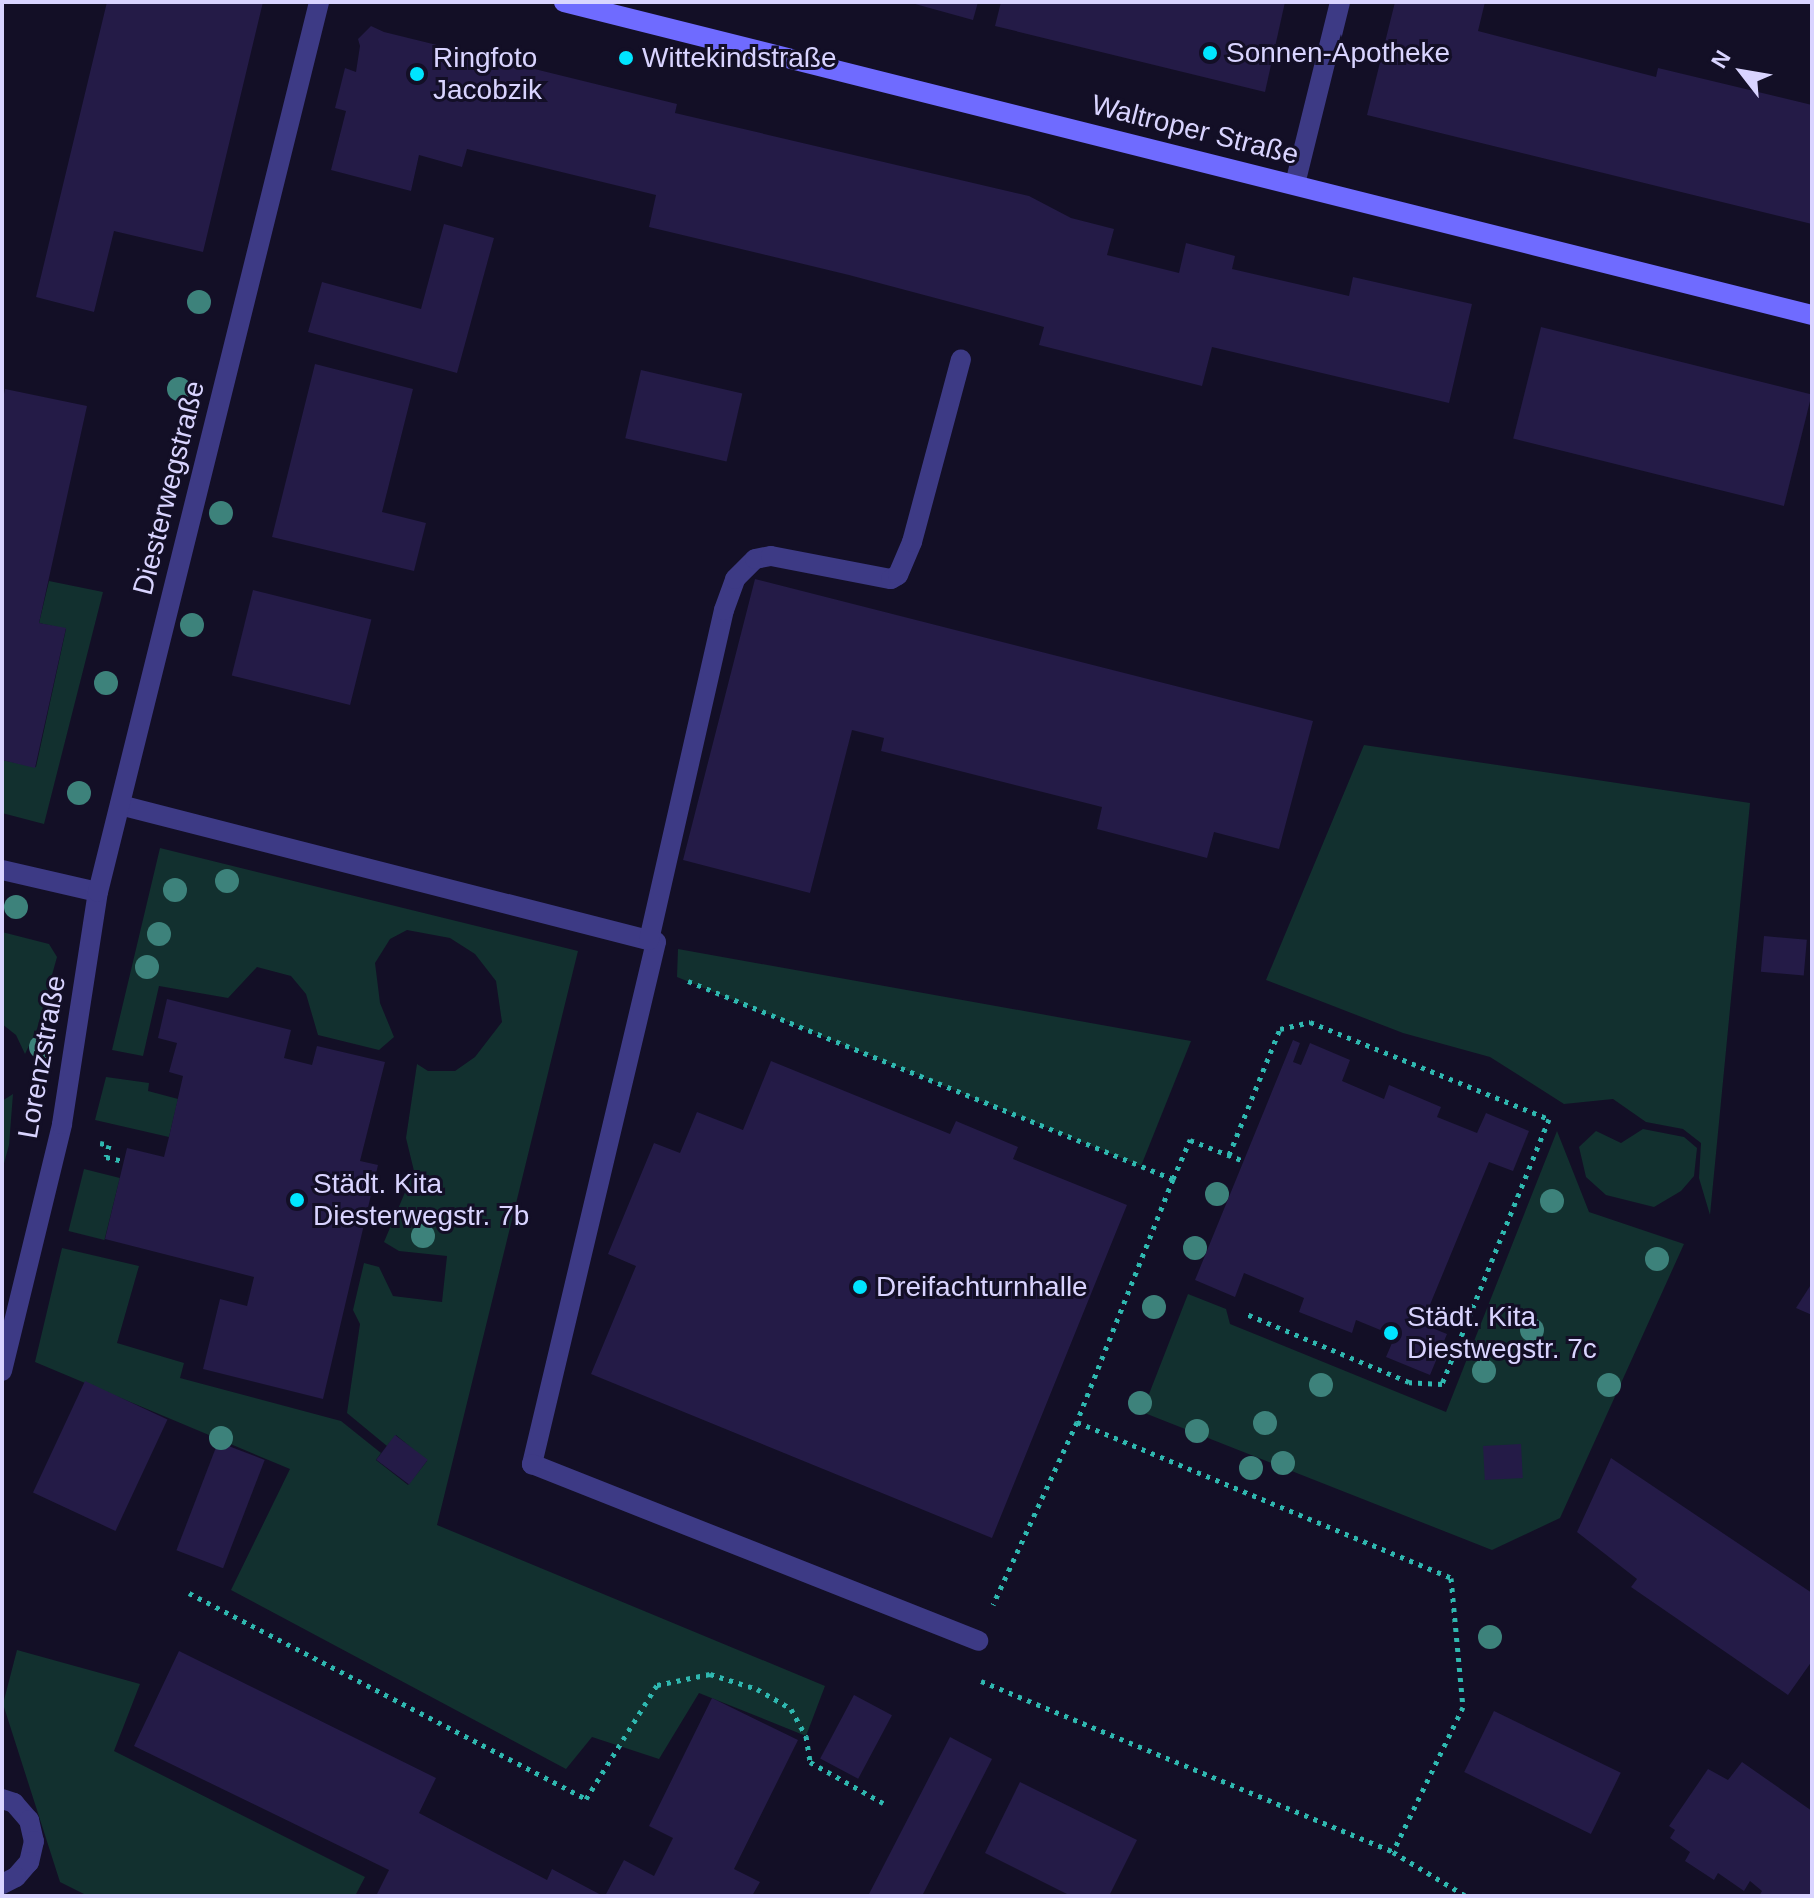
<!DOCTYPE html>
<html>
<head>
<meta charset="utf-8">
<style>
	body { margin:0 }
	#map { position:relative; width:1814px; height:1898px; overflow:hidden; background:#130f26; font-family:Arial,sans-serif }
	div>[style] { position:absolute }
	.green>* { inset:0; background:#12302f; transform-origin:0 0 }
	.building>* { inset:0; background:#241b47; transform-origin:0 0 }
	.path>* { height:5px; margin-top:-2.5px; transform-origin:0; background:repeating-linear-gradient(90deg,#2fb8b0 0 4px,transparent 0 10px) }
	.lane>* { height:20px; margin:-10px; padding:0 10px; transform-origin:10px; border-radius:10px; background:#3d3a85 }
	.street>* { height:20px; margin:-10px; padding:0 10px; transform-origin:10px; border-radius:10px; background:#3d3a85 }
	.secondary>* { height:20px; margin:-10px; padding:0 10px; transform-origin:10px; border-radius:10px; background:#6f6bff }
	.trees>* { width:24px; height:24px; margin:-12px; border-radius:50%; background:#3d827b }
	.dots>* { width:22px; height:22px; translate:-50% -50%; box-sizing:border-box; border:4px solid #130f26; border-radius:50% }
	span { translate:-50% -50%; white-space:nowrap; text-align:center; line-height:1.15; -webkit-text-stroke:6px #130f26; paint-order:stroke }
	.poi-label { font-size:28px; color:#d9d4ff }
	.left { translate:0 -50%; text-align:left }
	.street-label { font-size:28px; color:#d9d4ff }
	.frame { position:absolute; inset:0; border:4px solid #d9d4ff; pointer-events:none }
	.north { position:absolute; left:1702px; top:32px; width:80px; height:80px; -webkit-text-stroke:6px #130f26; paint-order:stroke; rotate:301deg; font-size:22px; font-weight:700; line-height:32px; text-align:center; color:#d9d4ff }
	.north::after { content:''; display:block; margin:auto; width:28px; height:36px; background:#d9d4ff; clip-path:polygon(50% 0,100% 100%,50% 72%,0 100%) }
</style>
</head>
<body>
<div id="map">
	<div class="green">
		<div style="clip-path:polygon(49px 581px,103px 592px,44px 824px,2px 813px,2px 760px,36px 767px,66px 629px,39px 623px)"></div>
		<div style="clip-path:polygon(1364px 745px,1750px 803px,1710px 1215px,1699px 1178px,1701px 1143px,1683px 1129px,1646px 1122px,1613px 1099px,1564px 1104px,1490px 1057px,1403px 1033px,1266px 980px)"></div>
		<div style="clip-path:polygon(160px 848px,578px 951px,437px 1525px,825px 1686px,806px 1736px,699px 1693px,659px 1759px,592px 1737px,566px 1769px,231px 1590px,290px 1469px,35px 1362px,62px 1248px,139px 1266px,117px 1343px,184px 1363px,180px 1378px,341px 1421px,381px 1453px,376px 1460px,408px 1485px,427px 1461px,396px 1435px,387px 1446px,347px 1413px,360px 1324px,353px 1310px,364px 1263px,379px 1267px,393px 1296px,442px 1302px,447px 1256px,399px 1251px,384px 1242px,414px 1171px,406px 1138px,417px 1064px,428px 1071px,455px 1071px,475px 1057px,502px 1022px,496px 981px,475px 954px,450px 938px,407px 930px,390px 939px,375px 963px,380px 1003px,394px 1037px,379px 1050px,318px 1035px,306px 994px,291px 976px,257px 967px,228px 998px,159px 986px,143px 1056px,112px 1050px)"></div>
		<div style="clip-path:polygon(2px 932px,49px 944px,57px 957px,37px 1029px,25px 1054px,16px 1035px,2px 1024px)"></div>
		<div style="clip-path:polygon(678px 949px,1191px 1041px,1141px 1166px,677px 977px)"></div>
		<div style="clip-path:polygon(106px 1077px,149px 1083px,148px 1091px,178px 1099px,169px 1137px,95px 1120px)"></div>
		<div style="clip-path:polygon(13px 1094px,9px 1145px,2px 1171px,2px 1101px)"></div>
		<div style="clip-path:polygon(1643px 1129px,1684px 1137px,1697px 1148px,1694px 1176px,1681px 1191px,1654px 1207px,1606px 1195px,1586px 1177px,1579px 1147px,1596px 1131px,1621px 1143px)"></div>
		<div style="clip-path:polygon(1557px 1131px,1589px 1212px,1684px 1244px,1560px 1518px,1492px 1550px,1142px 1412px,1188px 1294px,1226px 1309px,1230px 1324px,1446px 1412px)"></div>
		<div style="left:84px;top:1169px;width:37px;height:64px;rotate:14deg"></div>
		<div style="clip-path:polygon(17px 1650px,140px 1684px,114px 1751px,365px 1877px,355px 1896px,88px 1896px,60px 1882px,3px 1704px)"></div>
	</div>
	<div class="building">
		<div style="clip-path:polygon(107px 2px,263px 2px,203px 252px,114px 231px,94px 312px,36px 297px)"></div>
		<div style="clip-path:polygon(908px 2px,978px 2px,973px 20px)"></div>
		<div style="clip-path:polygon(1001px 2px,1285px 2px,1265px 92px,995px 26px)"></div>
		<div style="clip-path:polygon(1395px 2px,1485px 2px,1478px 31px,1656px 77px,1658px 68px,1812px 105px,1812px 224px,1367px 115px)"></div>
		<div style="clip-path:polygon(371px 26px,384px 32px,677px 104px,675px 113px,1029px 196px,1071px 218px,1114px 229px,1107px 255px,1179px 273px,1186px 243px,1235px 256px,1232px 269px,1349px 296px,1353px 277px,1472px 304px,1449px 403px,1212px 347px,1202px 386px,1039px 345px,1044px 327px,849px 275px,649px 227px,656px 195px,467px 149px,462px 167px,419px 155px,411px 191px,331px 170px,346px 111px,335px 108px,345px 68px,356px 72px,360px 46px,358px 39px)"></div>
		<div style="clip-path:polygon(444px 224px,494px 238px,457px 373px,308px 332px,322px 282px,421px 309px)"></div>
		<div style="left:1541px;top:327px;width:279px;height:115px;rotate:14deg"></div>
		<div style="clip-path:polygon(315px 364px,413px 389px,382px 512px,426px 523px,414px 571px,272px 537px)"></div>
		<div style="left:641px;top:370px;width:104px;height:70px;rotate:13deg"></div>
		<div style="clip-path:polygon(5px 389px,87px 406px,39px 623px,66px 628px,35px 768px,2px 760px,2px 404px)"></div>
		<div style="clip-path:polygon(755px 579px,1313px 721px,1279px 849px,1214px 832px,1207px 858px,1097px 829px,1102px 807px,881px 751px,884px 738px,852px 730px,810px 893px,683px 860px)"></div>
		<div style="left:253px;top:590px;width:122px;height:88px;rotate:14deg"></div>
		<div style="left:1764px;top:936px;width:43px;height:36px;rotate:5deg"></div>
		<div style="clip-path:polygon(167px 999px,291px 1030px,284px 1058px,312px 1065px,317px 1046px,385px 1062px,360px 1161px,378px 1165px,323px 1399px,203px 1369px,220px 1299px,247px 1306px,254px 1277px,105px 1239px,127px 1148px,164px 1157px,169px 1137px,183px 1076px,169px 1072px,177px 1043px,158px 1038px)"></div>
		<div style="clip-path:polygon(1293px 1040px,1300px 1043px,1293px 1062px,1301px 1065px,1310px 1043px,1350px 1060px,1342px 1081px,1384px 1099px,1389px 1085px,1441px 1107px,1437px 1117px,1477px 1133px,1486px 1113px,1529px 1131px,1513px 1171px,1489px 1162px,1422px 1324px,1447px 1334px,1430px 1375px,1386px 1357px,1395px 1336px,1356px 1320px,1352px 1333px,1299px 1312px,1304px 1298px,1244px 1273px,1235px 1297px,1195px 1280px)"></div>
		<div style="clip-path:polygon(771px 1061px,950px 1134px,956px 1121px,1018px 1147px,1013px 1159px,1127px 1205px,992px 1538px,591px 1374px,636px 1266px,608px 1254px,654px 1143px,680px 1153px,697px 1112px,743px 1130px)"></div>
		<div style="clip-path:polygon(1812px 1283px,1812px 1315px,1796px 1308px)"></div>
		<div style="left:85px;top:1381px;width:91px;height:123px;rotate:25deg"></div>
		<div style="left:395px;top:1435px;width:41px;height:31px;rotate:37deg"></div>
		<div style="left:218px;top:1442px;width:50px;height:116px;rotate:21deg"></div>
		<div style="left:1521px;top:1444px;width:34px;height:38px;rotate:87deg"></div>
		<div style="clip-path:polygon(1611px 1458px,1812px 1593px,1812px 1661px,1788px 1695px,1631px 1587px,1637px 1579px,1577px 1532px)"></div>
		<div style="clip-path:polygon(179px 1651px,436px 1778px,419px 1813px,547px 1880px,552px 1869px,603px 1896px,376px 1896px,389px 1870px,134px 1746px)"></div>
		<div style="left:854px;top:1695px;width:43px;height:72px;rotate:28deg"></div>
		<div style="clip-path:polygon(712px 1698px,798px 1740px,734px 1869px,760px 1882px,752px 1896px,605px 1896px,624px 1860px,654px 1876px,673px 1838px,649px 1826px)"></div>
		<div style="left:1494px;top:1711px;width:141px;height:68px;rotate:26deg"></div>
		<div style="clip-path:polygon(950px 1737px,992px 1759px,922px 1896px,868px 1896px)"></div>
		<div style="clip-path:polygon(1742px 1762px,1812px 1811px,1812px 1896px,1759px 1896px,1762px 1891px,1750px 1881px,1744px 1891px,1718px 1873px,1714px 1880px,1685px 1861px,1690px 1852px,1670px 1838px,1675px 1830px,1669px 1826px,1708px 1769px,1728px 1780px)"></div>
		<div style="clip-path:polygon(1020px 1782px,1137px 1840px,1109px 1896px,1071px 1896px,985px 1853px)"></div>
	</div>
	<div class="path">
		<div style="left:688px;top:981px;width:524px;rotate:22.21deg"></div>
		<div style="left:1173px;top:1179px;width:261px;rotate:111.6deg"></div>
		<div style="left:1077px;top:1422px;width:201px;rotate:114.7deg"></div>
		<div style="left:100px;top:1143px;width:9px;rotate:13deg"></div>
		<div style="left:109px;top:1145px;width:12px;rotate:104deg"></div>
		<div style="left:106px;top:1157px;width:17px;rotate:13deg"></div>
		<div style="left:1229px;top:1155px;width:136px;rotate:-68deg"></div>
		<div style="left:1280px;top:1029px;width:31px;rotate:-13deg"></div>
		<div style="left:1310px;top:1022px;width:258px;rotate:22.1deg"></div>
		<div style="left:1549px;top:1119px;width:286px;rotate:112deg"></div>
		<div style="left:1442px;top:1384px;width:33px;rotate:-177deg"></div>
		<div style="left:1409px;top:1382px;width:179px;rotate:-157.3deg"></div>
		<div style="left:1173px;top:1179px;width:43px;rotate:-66.4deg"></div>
		<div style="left:1190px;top:1140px;width:58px;rotate:21.3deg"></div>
		<div style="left:1077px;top:1422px;width:405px;rotate:22.6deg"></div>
		<div style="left:1451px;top:1578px;width:130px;rotate:84.7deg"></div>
		<div style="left:1463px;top:1707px;width:161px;rotate:115.8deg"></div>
		<div style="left:189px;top:1593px;width:447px;rotate:27.4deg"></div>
		<div style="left:586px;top:1799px;width:134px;rotate:-58.1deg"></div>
		<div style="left:657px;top:1685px;width:54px;rotate:-11.7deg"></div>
		<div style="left:710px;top:1674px;width:49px;rotate:17.7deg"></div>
		<div style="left:757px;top:1689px;width:39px;rotate:30deg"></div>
		<div style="left:791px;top:1709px;width:31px;rotate:61deg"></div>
		<div style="left:806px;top:1736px;width:26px;rotate:81deg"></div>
		<div style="left:810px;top:1762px;width:84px;rotate:29.3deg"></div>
		<div style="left:981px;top:1681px;width:446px;rotate:22.5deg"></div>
		<div style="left:1393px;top:1852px;width:85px;rotate:31.1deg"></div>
	</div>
	<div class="lane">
		<div style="left:120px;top:805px;width:553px;rotate:14.34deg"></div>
		<div style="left:656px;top:942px;width:537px;rotate:103.36deg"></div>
		<div style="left:532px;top:1464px;width:480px;rotate:21.6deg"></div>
		<div style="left:649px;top:940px;width:338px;rotate:-77.2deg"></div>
		<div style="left:724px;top:610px;width:33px;rotate:-70deg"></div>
		<div style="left:735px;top:579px;width:28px;rotate:-45deg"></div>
		<div style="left:755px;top:559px;width:16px;rotate:-11deg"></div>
		<div style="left:771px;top:556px;width:122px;rotate:10.9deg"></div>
		<div style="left:891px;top:579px;width:8px;rotate:-30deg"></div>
		<div style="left:898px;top:575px;width:36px;rotate:-67deg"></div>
		<div style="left:912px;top:542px;width:189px;rotate:-75deg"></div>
	</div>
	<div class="street">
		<div style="left:1295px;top:184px;width:187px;rotate:-76.1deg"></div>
		<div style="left:2px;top:870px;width:98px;rotate:12.9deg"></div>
		<div style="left:2px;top:1371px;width:254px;rotate:-76.3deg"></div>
		<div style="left:62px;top:1124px;width:235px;rotate:-81.2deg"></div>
		<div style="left:98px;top:892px;width:917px;rotate:-76.05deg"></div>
		<div style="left:2px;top:1799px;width:13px;rotate:18deg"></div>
		<div style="left:14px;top:1803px;width:23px;rotate:49deg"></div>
		<div style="left:29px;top:1820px;width:22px;rotate:77deg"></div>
		<div style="left:34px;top:1841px;width:22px;rotate:103deg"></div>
		<div style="left:29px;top:1862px;width:20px;rotate:131deg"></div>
		<div style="left:16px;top:1877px;width:16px;rotate:153deg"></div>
	</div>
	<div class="secondary">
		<div style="left:564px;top:2px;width:1287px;rotate:14.08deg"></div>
	</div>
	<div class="trees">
		<div style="left:199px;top:302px"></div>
		<div style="left:179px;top:389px"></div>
		<div style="left:221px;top:513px"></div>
		<div style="left:192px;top:625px"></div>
		<div style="left:106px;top:683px"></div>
		<div style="left:79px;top:793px"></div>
		<div style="left:227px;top:881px"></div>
		<div style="left:175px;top:890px"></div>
		<div style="left:16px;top:907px"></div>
		<div style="left:159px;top:934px"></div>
		<div style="left:147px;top:967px"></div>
		<div style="left:41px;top:1047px"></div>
		<div style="left:1217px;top:1194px"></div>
		<div style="left:1552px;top:1201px"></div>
		<div style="left:423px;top:1236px"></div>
		<div style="left:1195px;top:1248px"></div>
		<div style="left:1657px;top:1259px"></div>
		<div style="left:1154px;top:1307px"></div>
		<div style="left:1532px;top:1330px"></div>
		<div style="left:1484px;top:1371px"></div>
		<div style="left:1321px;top:1385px"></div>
		<div style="left:1609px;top:1385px"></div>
		<div style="left:1140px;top:1403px"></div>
		<div style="left:1265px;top:1423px"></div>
		<div style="left:1197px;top:1431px"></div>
		<div style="left:221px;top:1438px"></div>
		<div style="left:1283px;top:1463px"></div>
		<div style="left:1251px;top:1468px"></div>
		<div style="left:1490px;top:1637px"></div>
	</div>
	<div class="dots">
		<div style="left:1210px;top:53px;background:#00e5ff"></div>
		<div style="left:626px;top:58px;background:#00e5ff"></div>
		<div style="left:417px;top:74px;background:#00e5ff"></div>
		<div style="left:297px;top:1200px;background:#00e5ff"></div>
		<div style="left:860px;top:1287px;background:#00e5ff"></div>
		<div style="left:1391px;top:1333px;background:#00e5ff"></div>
	</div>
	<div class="poi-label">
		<span class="left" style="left:1226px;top:53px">Sonnen-Apotheke</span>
		<span class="left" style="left:433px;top:74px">Ringfoto<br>Jacobzik</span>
		<span class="left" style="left:642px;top:58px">Wittekindstraße</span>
		<span class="left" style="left:313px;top:1200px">Städt. Kita<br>Diesterwegstr. 7b</span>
		<span class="left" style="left:876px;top:1287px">Dreifachturnhalle</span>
		<span class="left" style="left:1407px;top:1333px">Städt. Kita<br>Diestwegstr. 7c</span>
	</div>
	<div class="street-label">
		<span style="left:1195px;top:130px;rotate:14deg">Waltroper Straße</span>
		<span style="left:169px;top:488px;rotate:-76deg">Diesterwegstraße</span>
		<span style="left:42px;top:1057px;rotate:-80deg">Lorenzstraße</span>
	</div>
	<div class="frame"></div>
	<div class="north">N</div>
</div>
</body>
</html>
